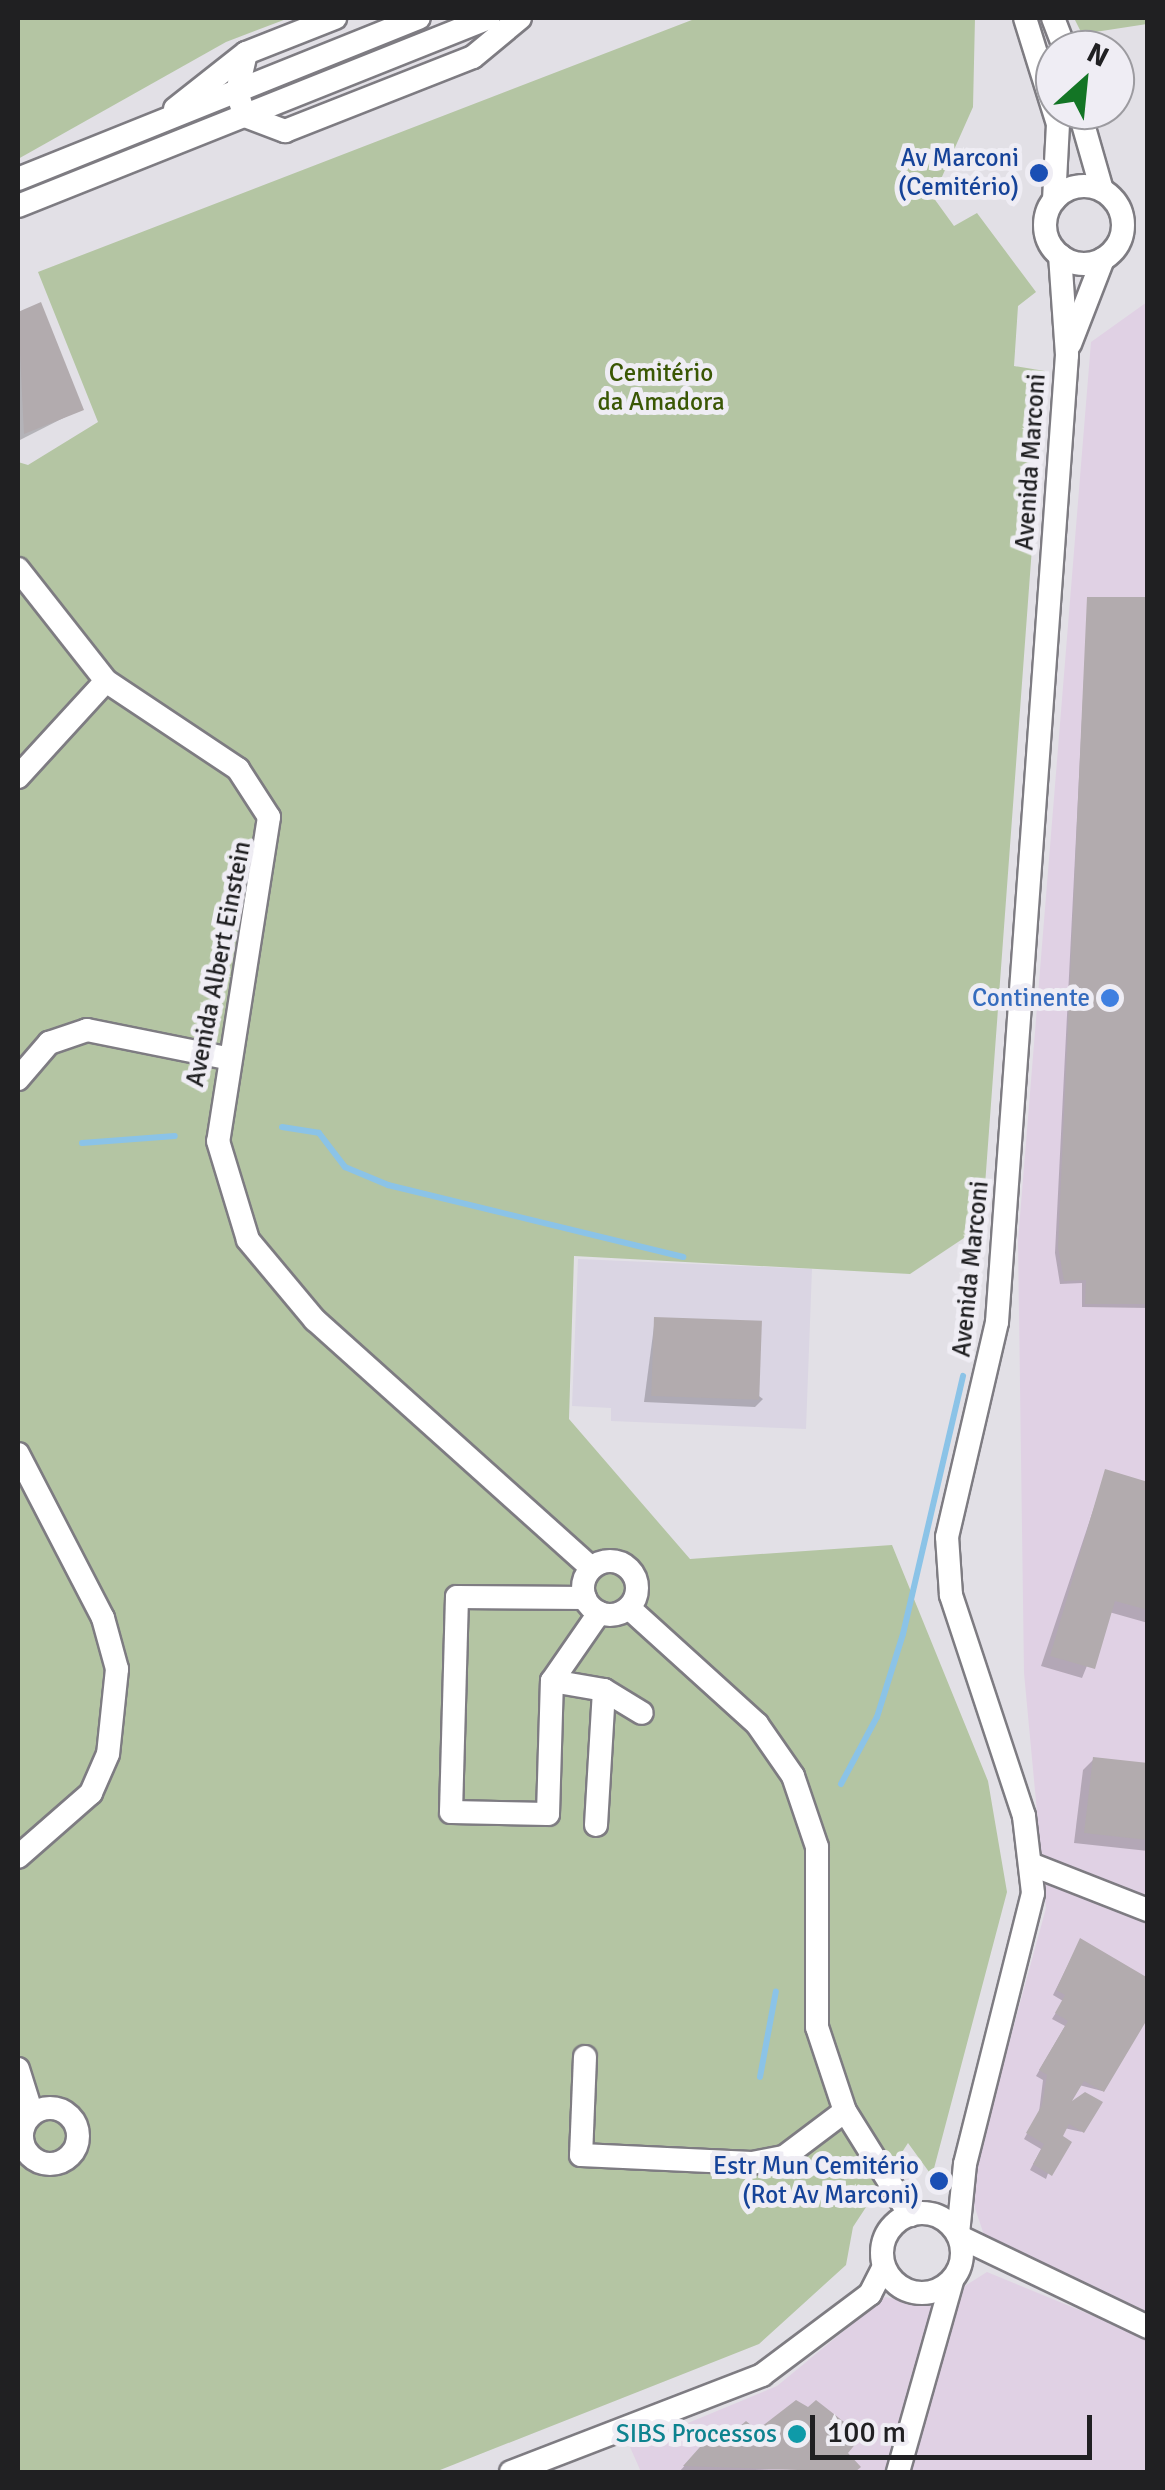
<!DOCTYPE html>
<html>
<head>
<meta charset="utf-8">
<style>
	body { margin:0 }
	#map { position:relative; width:1165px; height:2490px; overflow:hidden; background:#e2e0e6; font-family:Signika,sans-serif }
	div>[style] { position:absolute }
	.commercial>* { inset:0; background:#e0d1e4 }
	.built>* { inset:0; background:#dad5e3 }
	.green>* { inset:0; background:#b4c5a3 }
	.shadow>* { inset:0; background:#0003 }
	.stream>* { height:6px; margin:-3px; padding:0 3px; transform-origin:3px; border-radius:3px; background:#8bc3e7 }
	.building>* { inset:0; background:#b2abae; transform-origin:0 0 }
	.roads { filter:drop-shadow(2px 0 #7e7c82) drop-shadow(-2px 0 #7e7c82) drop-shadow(0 2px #7e7c82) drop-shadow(0 -2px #7e7c82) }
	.minor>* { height:22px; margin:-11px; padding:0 11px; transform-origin:11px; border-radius:11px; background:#fff }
	.minor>.ring { margin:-11px; padding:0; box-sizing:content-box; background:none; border:22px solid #fff; border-radius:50% }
	.dots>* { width:28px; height:28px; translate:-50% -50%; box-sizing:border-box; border:5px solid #efedf4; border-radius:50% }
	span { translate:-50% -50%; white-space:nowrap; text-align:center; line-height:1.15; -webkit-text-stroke:10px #efedf4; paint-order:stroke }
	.transit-label { font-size:25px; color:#164399 }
	.right { translate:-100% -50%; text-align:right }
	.park-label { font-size:25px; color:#3a5704 }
	.street-label { font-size:25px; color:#202022 }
	.shop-label { font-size:25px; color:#366cbe }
	.culture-label { font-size:25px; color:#0d838f }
	.frame { position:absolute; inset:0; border:20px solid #202022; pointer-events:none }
	.north { position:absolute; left:1035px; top:30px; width:100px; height:100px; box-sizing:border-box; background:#efedf4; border:2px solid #9c9ba0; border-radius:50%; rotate:27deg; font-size:28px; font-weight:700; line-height:40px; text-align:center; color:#202022 }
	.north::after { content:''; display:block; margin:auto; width:35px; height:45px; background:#137525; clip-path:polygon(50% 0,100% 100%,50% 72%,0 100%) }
	.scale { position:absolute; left:810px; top:2415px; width:282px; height:45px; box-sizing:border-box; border:5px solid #202022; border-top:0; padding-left:12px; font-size:30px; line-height:35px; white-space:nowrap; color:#202022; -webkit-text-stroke:8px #efedf4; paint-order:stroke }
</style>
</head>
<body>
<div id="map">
	<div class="commercial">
		<div style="clip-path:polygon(1147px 302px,1147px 2317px,984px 2235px,969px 2190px,1046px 1908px,1024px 1673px,1018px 1241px,1091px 342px)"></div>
		<div style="clip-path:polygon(987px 2272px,1147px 2338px,1147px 2472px,641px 2472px,630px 2447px,777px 2386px,885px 2297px,933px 2306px)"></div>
	</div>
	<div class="built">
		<div style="clip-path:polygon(578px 1259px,812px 1269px,806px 1429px,611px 1421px,611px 1408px,572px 1406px)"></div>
	</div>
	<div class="green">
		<div style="clip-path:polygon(18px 18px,289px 18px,226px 42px,18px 159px)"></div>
		<div style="clip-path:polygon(697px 18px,975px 18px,973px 107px,933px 197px,954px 226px,977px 213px,1036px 292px,1018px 306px,1014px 366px,1045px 371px,982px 1226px,910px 1274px,574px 1256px,569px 1419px,690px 1559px,892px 1545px,988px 1781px,1007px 1892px,932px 2176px,908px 2143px,853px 2227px,846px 2265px,759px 2344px,435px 2472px,18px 2472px,18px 462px,28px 465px,98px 422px,38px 272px)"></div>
		<div style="clip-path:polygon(1074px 18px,1147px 18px,1147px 24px,1082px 34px)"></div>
	</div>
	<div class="shadow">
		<div style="clip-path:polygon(40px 305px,81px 409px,18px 441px,18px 314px)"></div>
		<div style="clip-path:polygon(1088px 599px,1148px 599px,1148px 1308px,1082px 1307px,1082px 1283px,1060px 1284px,1055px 1253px)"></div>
		<div style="clip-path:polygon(655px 1319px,763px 1399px,755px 1407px,644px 1402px)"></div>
		<div style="clip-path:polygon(1106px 1472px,1148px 1484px,1148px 1623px,1109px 1612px,1082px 1678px,1041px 1666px)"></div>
		<div style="clip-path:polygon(1094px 1759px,1148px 1765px,1148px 1851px,1074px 1843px,1083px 1770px)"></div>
		<div style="clip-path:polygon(1080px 1941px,1148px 2013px,1102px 2091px,1079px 2085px,1064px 2110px,1082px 2132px,1064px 2128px,1046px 2179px,1030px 2170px,1041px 2149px,1024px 2139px,1039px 2112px,1043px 2080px,1036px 2076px,1065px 2026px,1052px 2019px,1063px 2001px,1053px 1995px)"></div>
		<div style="clip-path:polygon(757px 2433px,844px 2453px,858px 2467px,679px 2472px,697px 2452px)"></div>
	</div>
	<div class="stream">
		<div style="left:282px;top:1127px;width:37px;rotate:9deg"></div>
		<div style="left:319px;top:1133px;width:43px;rotate:52.6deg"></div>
		<div style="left:345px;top:1167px;width:47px;rotate:22.7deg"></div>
		<div style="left:388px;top:1185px;width:304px;rotate:13.7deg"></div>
		<div style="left:82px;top:1143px;width:93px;rotate:-4.3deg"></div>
		<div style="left:841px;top:1784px;width:76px;rotate:-61.8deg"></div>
		<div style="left:877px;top:1717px;width:87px;rotate:-72.6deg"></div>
		<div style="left:903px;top:1634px;width:265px;rotate:-76.9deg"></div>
		<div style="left:760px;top:2077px;width:87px;rotate:-79.5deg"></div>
	</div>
	<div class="building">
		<div style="clip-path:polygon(41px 302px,84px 410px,24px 434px,18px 312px)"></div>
		<div style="clip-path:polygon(1087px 597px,1148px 597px,1148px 1304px,1085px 1304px,1086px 1280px,1064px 1281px,1058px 1247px)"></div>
		<div style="left:654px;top:1317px;width:108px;height:79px;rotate:2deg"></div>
		<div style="clip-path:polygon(1105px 1469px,1148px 1482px,1148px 1610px,1115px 1601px,1095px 1669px,1050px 1656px)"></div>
		<div style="clip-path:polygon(1093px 1757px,1148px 1763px,1148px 1840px,1084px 1833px)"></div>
		<div style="clip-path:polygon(1080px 1938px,1148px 1978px,1148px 2018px,1104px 2092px,1084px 2081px,1072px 2101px,1085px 2092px,1103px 2102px,1084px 2133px,1069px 2124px,1063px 2136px,1072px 2142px,1052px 2176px,1033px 2164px,1044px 2144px,1026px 2133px,1042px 2105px,1047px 2075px,1039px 2070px,1068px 2021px,1055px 2013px,1065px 1995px,1056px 1990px)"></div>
		<div style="clip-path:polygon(796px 2400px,808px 2407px,816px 2400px,862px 2436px,848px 2453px,861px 2467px,855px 2472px,683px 2466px,708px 2438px,718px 2445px,746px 2421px,757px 2430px)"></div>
	</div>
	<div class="roads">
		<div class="minor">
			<div style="left:1025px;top:18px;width:111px;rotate:72.7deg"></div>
			<div style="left:1058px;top:124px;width:76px;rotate:93deg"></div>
			<div style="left:1053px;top:18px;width:34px;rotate:69deg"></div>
			<div style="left:246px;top:53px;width:40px;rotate:103deg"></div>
			<div style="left:237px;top:92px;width:25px;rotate:72deg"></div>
			<div style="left:245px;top:116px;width:43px;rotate:20.6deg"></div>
			<div style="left:285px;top:131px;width:202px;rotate:-21.5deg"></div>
			<div style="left:473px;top:57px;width:61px;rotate:-39.7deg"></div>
			<div style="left:175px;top:109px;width:90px;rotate:-38.3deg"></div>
			<div style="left:246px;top:53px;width:96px;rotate:-21.5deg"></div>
			<div style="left:1079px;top:110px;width:83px;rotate:74deg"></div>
			<div style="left:18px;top:179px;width:432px;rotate:-21.9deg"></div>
			<div class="ring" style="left:1045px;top:186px;width:56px;height:56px"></div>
			<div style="left:18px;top:206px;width:507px;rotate:-21.76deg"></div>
			<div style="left:1070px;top:344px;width:91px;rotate:-68.8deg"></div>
			<div style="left:18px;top:569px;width:142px;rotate:51.8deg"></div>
			<div style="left:106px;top:681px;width:159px;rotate:33.7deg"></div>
			<div style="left:238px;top:769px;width:57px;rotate:57.1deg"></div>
			<div style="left:269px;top:817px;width:328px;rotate:98.9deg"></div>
			<div style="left:218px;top:1141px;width:103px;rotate:73.1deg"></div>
			<div style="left:248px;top:1240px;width:104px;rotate:50.1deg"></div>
			<div style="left:315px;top:1320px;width:371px;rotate:41.9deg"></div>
			<div style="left:18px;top:777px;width:130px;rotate:-47.5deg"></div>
			<div style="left:18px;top:1079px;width:48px;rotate:-49.3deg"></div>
			<div style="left:49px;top:1043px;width:40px;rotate:-18.9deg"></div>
			<div style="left:87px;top:1030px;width:142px;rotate:11.4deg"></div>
			<div style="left:18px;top:1454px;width:185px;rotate:62.6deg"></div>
			<div style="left:103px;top:1618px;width:53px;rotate:74.6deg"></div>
			<div style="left:117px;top:1669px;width:85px;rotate:96deg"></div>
			<div style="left:108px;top:1754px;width:43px;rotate:113.6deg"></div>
			<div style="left:91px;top:1793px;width:97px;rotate:138.8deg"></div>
			<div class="ring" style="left:583px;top:1561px;width:32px;height:32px"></div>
			<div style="left:585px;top:1598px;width:128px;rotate:-179.6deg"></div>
			<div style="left:457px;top:1597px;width:215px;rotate:91.6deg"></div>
			<div style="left:451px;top:1812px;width:97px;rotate:1.2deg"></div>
			<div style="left:548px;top:1814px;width:133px;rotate:-88.3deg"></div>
			<div style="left:552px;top:1681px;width:83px;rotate:-55.3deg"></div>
			<div style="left:629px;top:1608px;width:173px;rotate:42.2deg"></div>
			<div style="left:757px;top:1724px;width:63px;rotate:55.3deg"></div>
			<div style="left:793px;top:1776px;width:75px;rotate:71.3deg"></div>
			<div style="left:817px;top:1847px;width:180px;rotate:90deg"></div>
			<div style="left:817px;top:2027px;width:89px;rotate:71.6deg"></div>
			<div style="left:845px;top:2111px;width:123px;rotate:58deg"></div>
			<div style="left:552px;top:1681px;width:53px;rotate:9.8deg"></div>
			<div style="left:604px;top:1690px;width:44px;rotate:31.2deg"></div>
			<div style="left:596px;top:1825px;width:135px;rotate:-86.6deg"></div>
			<div style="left:1033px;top:1865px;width:123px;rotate:21.4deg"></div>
			<div style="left:585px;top:2057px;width:98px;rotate:92.3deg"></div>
			<div style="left:581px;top:2155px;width:171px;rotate:2.7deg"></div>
			<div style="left:752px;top:2163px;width:33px;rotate:-11deg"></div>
			<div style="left:784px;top:2157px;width:76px;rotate:-37deg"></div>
			<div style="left:18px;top:2069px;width:47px;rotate:72.7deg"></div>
			<div class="ring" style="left:22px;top:2108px;width:34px;height:34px"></div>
			<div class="ring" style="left:882px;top:2213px;width:58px;height:58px"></div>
			<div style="left:958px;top:2234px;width:70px;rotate:-84.3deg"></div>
			<div style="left:965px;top:2164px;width:279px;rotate:-75.9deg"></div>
			<div style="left:1033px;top:1893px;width:78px;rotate:-96.7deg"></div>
			<div style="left:1024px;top:1816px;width:233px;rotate:-108.3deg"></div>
			<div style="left:951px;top:1595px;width:58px;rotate:-93.9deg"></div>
			<div style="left:947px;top:1537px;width:221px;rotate:-76.9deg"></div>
			<div style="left:997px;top:1322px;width:970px;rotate:-85.86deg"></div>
			<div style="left:1067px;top:355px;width:100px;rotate:-94deg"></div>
			<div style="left:960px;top:2237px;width:208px;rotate:25.6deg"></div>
			<div style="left:511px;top:2472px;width:269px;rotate:-21.1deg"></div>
			<div style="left:762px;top:2375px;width:135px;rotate:-36.9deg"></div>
			<div style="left:870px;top:2294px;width:30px;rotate:-63deg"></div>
			<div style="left:898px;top:2472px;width:198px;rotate:-74.2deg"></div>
		</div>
	</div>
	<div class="dots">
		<div style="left:1039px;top:173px;background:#1a4fb4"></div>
		<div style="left:1110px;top:998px;background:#3f7fe0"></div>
		<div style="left:939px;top:2181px;background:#1a4fb4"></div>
		<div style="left:797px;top:2434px;background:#0f9aa8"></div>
	</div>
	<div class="transit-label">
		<span class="right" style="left:1019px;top:173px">Av Marconi<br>(Cemitério)</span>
		<span class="right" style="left:919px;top:2181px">Estr Mun Cemitério<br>(Rot Av Marconi)</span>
	</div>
	<div class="park-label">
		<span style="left:661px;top:388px">Cemitério<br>da Amadora</span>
	</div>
	<div class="street-label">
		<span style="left:1031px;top:462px;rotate:-86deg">Avenida Marconi</span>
		<span style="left:219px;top:964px;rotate:-79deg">Avenida Albert Einstein</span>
		<span style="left:971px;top:1269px;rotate:-84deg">Avenida Marconi</span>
	</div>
	<div class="shop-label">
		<span class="right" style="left:1090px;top:998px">Continente</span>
	</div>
	<div class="culture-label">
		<span class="right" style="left:777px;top:2434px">SIBS Processos</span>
	</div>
	<div class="frame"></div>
	<div class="north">N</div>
	<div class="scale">100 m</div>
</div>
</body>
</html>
